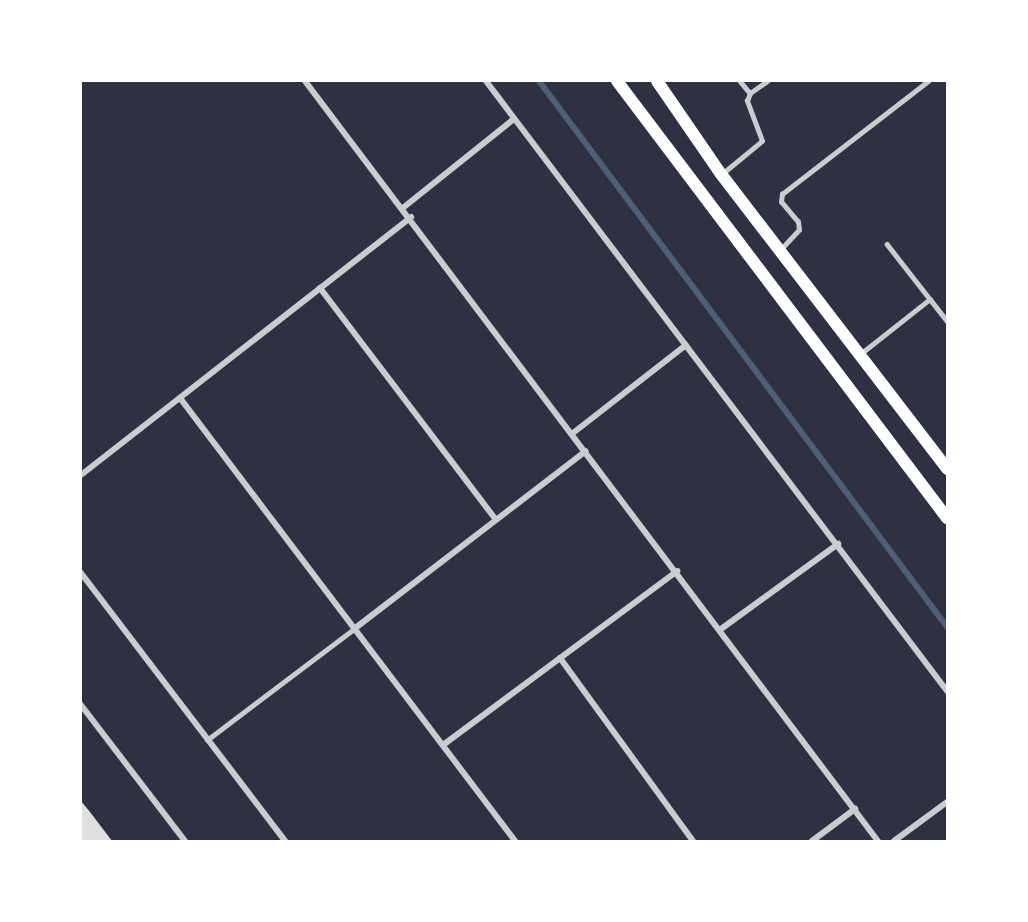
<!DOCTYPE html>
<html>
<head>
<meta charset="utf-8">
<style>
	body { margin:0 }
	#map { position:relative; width:1028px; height:922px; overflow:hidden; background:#2d3142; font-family:"Titillium Web",sans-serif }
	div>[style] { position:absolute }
	.stream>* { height:6px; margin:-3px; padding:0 3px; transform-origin:3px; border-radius:3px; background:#4f5d75 }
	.building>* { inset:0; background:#e0e0e3 }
	.service>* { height:4.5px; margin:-2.25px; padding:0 2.25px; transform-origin:2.25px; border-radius:2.25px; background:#caccd0 }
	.minor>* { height:6px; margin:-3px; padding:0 3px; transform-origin:3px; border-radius:3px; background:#caccd0 }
	.secondary>* { height:12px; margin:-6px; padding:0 6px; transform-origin:6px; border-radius:6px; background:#fff }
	span { translate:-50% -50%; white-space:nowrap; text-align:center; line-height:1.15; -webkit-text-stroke:4.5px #fff; paint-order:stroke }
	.frame { position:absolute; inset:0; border:82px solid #fff; pointer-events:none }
</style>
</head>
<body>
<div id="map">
	<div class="stream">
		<div style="left:539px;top:81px;width:682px;rotate:53.23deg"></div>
	</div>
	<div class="building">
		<div style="clip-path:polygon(81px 801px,90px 812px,112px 841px,81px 841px)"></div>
	</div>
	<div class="service">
		<div style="left:740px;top:81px;width:16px;rotate:50deg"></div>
		<div style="left:723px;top:173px;width:50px;rotate:-39.4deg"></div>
		<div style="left:762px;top:141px;width:43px;rotate:-110.6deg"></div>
		<div style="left:747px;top:101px;width:9px;rotate:-69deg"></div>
		<div style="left:750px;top:93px;width:21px;rotate:-35deg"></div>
		<div style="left:887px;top:244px;width:70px;rotate:52deg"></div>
		<div style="left:781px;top:249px;width:26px;rotate:-47deg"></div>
		<div style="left:799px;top:230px;width:8px;rotate:-97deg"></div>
		<div style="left:798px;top:222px;width:26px;rotate:-130deg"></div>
		<div style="left:781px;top:202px;width:8px;rotate:-83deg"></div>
		<div style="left:782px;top:194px;width:185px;rotate:-37.7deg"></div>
		<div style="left:859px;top:355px;width:90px;rotate:-38.3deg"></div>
		<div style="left:930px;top:299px;width:28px;rotate:52deg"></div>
		<div style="left:207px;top:740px;width:184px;rotate:-37.1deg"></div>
	</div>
	<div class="minor">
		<div style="left:305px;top:81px;width:952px;rotate:52.99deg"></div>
		<div style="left:486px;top:81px;width:765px;rotate:52.92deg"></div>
		<div style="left:404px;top:207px;width:141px;rotate:-38.7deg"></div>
		<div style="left:320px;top:288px;width:291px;rotate:52.8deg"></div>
		<div style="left:180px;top:398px;width:555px;rotate:52.9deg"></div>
		<div style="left:573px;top:433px;width:143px;rotate:-37.9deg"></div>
		<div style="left:81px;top:475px;width:419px;rotate:-38deg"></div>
		<div style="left:81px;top:573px;width:337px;rotate:52.7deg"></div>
		<div style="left:354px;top:629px;width:292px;rotate:-37.5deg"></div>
		<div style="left:721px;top:629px;width:145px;rotate:-36deg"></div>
		<div style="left:560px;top:658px;width:226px;rotate:54deg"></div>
		<div style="left:81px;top:705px;width:171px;rotate:52.6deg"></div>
		<div style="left:443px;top:745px;width:292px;rotate:-36.6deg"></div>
		<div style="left:812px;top:841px;width:54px;rotate:-36.7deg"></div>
		<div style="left:894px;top:841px;width:66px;rotate:-36.3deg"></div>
	</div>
	<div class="secondary">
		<div style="left:617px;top:81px;width:548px;rotate:52.94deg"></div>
		<div style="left:657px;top:81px;width:113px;rotate:55.5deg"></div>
		<div style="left:721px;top:174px;width:372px;rotate:52.5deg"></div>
	</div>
	<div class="frame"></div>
</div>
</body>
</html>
